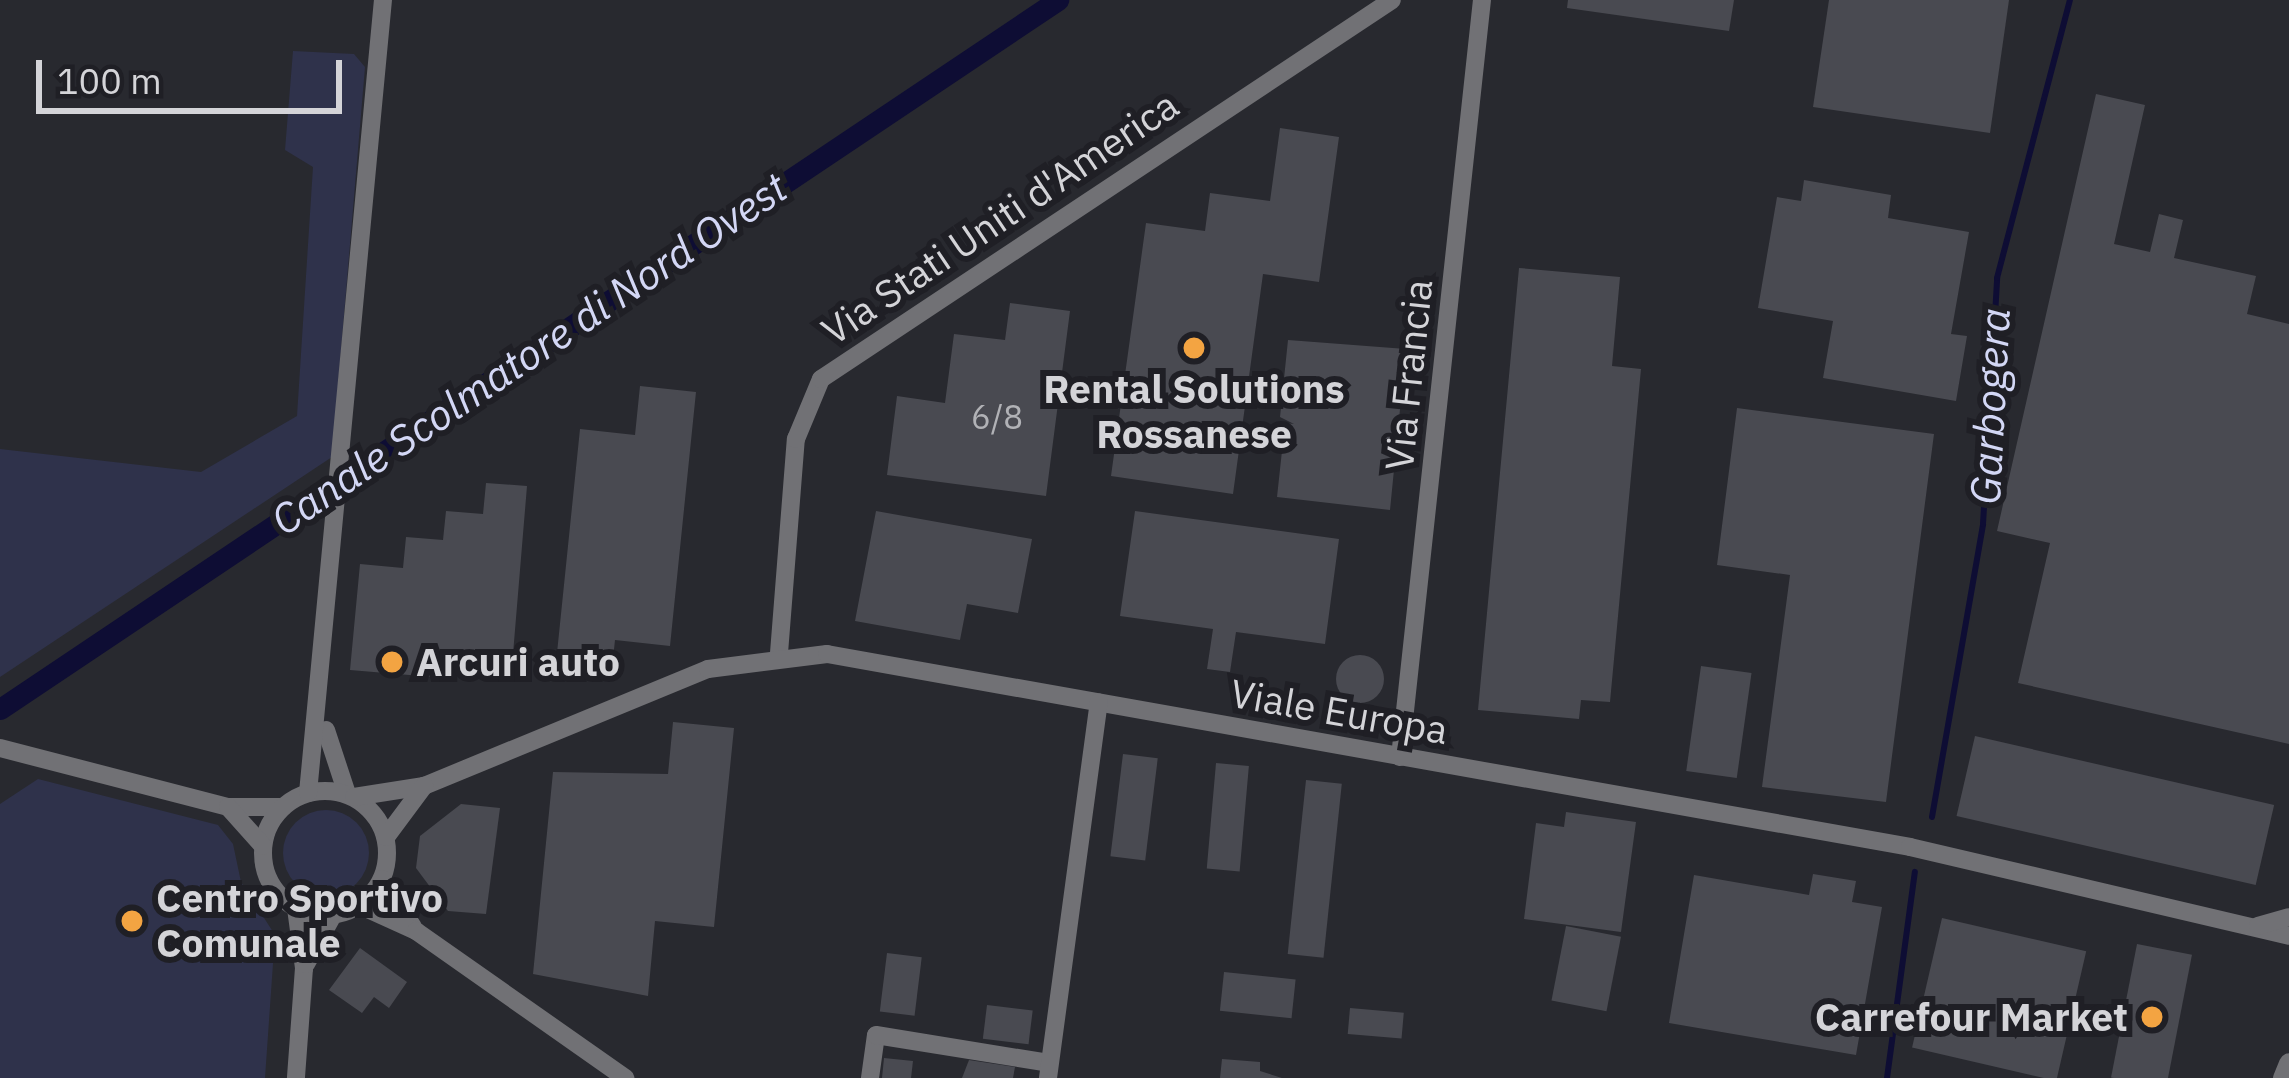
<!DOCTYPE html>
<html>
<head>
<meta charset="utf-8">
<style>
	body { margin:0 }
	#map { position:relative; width:2289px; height:1078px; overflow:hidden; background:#28292f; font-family:"IBM Plex Sans",sans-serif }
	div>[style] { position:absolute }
	.green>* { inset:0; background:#2f324b }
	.round { border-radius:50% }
	.stream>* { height:6px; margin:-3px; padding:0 3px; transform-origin:3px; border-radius:3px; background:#0e0d34 }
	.canal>* { height:21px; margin:-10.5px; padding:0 10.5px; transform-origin:10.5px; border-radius:10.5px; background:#0e0d34 }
	.building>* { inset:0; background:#494a51; transform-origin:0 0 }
	.minor>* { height:18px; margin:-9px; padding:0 9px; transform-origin:9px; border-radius:9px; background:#717175 }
	.minor>.ring { margin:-9px; padding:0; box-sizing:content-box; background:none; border:18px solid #717175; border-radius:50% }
	.tertiary>* { height:21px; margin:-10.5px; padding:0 10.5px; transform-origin:10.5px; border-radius:10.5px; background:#717175 }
	.dots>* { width:33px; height:33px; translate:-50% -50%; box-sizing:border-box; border:6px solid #1f1f25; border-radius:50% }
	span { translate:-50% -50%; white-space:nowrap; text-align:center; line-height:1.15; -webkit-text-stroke:12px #1f1f25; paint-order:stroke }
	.number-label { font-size:33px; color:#b1b2b6 }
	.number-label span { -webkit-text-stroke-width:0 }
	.street-label { font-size:39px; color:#d4d4d8 }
	.poi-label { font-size:39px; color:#d4d4d8; font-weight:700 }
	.left { translate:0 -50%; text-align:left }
	.right { translate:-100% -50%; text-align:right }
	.water-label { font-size:42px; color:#d3d7f5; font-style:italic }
	.scale { position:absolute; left:36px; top:60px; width:306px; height:54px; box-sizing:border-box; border:6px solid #d4d4d8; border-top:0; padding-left:15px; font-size:36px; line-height:42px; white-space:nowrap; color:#d4d4d8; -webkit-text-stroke:9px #1f1f25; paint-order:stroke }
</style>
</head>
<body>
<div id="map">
	<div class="green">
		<div style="clip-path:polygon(293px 51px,354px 54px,365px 67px,332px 457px,0 677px,0 449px,201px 472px,297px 416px,313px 167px,285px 150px)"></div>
		<div style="clip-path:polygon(38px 779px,218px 825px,233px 844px,241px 882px,275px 935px,265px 1078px,0 1078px,0 804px)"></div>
		<div class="round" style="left:283px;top:810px;width:86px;height:86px"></div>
	</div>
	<div class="stream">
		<div style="left:1932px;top:817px;width:297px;rotate:-80.1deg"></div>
		<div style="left:1983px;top:524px;width:246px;rotate:-86.7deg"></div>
		<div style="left:1997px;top:278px;width:287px;rotate:-75.3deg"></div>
		<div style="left:1887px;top:1078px;width:208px;rotate:-82.3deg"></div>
	</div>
	<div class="canal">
		<div style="left:0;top:709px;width:1274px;rotate:-33.83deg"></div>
	</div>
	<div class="building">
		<div style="clip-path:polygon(1568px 0,1734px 0,1729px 31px,1567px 8px)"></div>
		<div style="clip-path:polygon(1829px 0,2009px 0,1990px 133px,1813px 107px)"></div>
		<div style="clip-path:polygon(2096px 94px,2145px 105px,2114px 244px,2150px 252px,2159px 214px,2183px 220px,2174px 258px,2256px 276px,2247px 314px,2289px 324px,2289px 744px,2018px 683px,2050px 543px,1997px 531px)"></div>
		<div style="clip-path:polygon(1280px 128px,1339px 137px,1319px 282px,1263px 274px,1233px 494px,1111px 476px,1146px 223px,1205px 231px,1210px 193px,1270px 201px)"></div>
		<div style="clip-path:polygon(1804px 180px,1891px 195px,1888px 218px,1969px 232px,1951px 334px,1967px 336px,1956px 401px,1823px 378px,1833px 321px,1758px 308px,1777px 197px,1801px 201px)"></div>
		<div style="clip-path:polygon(1519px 268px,1620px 277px,1612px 366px,1641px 369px,1610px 702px,1581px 700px,1579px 719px,1478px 710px)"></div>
		<div style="clip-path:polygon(1010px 303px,1070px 311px,1046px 496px,887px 475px,897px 396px,945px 403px,954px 334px,1005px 340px)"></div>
		<div style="clip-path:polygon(1288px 340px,1406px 349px,1390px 510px,1277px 497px,1285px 423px,1294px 424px,1280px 417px)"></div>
		<div style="clip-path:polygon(640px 386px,696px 392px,670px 646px,615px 640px,613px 659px,557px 653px,580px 429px,635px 435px)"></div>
		<div style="clip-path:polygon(1737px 408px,1934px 434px,1886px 802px,1762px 787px,1790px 575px,1717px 565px)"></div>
		<div style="clip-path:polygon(486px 483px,527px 486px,513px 654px,473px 651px,472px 667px,434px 664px,433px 677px,350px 670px,360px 564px,403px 568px,406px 537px,443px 540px,446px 511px,483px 514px)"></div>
		<div style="clip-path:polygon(876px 511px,1032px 539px,1018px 613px,967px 604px,960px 640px,855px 621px)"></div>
		<div style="clip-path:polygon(1135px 511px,1339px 539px,1325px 644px,1236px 632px,1230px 672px,1207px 669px,1213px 629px,1120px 616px)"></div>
		<div class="round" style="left:1336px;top:655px;width:48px;height:48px"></div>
		<div style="left:1701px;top:666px;width:51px;height:106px;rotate:8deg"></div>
		<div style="clip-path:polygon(673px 722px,734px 728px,714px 927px,655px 921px,648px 996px,533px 974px,553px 772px,668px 774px)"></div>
		<div style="left:1975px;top:736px;width:307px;height:82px;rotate:13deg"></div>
		<div style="left:1123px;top:754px;width:35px;height:103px;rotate:7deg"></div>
		<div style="left:1216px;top:763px;width:33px;height:106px;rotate:5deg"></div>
		<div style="left:1306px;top:780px;width:36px;height:175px;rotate:6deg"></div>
		<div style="clip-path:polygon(461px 804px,500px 808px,486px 914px,448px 911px,416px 868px,420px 836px)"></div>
		<div style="clip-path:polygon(1566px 812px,1636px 822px,1621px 932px,1524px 919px,1536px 823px,1564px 827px)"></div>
		<div style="clip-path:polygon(1813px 874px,1856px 881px,1852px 902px,1882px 907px,1856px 1055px,1669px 1023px,1694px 875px,1809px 895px)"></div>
		<div style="left:1942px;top:918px;width:148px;height:133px;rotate:13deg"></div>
		<div style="left:1566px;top:926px;width:56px;height:76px;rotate:11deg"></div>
		<div style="left:2137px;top:944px;width:56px;height:136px;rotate:11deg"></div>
		<div style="clip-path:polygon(360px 948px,407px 982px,389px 1008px,374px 997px,362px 1013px,329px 990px)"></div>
		<div style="left:887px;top:953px;width:35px;height:59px;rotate:7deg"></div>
		<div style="left:1224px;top:972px;width:72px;height:39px;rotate:6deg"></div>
		<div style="left:987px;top:1005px;width:46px;height:34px;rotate:7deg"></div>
		<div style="left:1350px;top:1008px;width:54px;height:26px;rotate:5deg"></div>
		<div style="clip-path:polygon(884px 1058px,913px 1061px,911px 1078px,882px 1078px)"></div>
		<div style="clip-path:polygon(1222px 1059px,1260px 1062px,1260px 1071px,1282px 1078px,1220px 1078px)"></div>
		<div style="clip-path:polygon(969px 1060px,1015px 1067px,1013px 1078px,962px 1078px)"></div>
	</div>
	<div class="minor">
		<div style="left:779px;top:653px;width:215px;rotate:-85.5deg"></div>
		<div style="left:796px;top:439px;width:65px;rotate:-67.4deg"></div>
		<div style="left:821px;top:379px;width:685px;rotate:-33.57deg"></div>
		<div style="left:326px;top:730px;width:67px;rotate:71.8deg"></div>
		<div style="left:0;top:748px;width:236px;rotate:14.5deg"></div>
		<div style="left:228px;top:807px;width:55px"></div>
		<div style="left:1400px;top:757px;width:761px;rotate:-83.82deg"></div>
		<div class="ring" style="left:263px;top:791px;width:106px;height:106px"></div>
		<div style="left:308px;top:793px;width:797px;rotate:-84.6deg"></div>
		<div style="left:354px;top:797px;width:71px;rotate:-8.9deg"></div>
		<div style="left:424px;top:786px;width:307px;rotate:-22.4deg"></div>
		<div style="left:708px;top:669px;width:120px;rotate:-7.2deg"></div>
		<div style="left:827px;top:654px;width:1100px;rotate:10.1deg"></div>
		<div style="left:1910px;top:847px;width:389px;rotate:13.2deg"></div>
		<div style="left:228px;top:807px;width:52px;rotate:48.1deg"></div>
		<div style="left:386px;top:837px;width:64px;rotate:-53.3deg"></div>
		<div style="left:382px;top:879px;width:57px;rotate:57.1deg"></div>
		<div style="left:359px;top:905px;width:63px;rotate:24.5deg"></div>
		<div style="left:416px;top:931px;width:256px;rotate:35.1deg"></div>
		<div style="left:296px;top:908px;width:61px;rotate:82.4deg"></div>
		<div style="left:304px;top:968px;width:110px;rotate:94.2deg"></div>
		<div style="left:2258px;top:926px;width:32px;rotate:-16deg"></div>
		<div style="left:306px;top:964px;width:56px;rotate:-61.1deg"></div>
		<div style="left:870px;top:1078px;width:43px;rotate:-82.1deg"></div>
		<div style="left:876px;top:1035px;width:175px;rotate:9.2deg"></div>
		<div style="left:1048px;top:1078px;width:379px;rotate:-82.3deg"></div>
	</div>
	<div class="tertiary">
		<div style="left:2283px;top:1078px;width:16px;rotate:-68deg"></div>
	</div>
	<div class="dots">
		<div style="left:1194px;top:348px;background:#f3a442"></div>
		<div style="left:392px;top:662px;background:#f3a442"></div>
		<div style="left:132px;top:921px;background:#f3a442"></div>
		<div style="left:2152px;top:1017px;background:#f3a442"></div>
	</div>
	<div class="number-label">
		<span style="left:997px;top:417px">6/8</span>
	</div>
	<div class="street-label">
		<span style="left:1000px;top:218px;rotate:-34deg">Via Stati Uniti d'America</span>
		<span style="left:1409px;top:375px;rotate:-84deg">Via Francia</span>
		<span style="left:1339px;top:712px;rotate:10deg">Viale Europa</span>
	</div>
	<div class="poi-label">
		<span style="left:1194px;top:412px">Rental Solutions<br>Rossanese</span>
		<span class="left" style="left:416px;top:662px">Arcuri auto</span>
		<span class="left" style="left:156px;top:921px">Centro Sportivo<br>Comunale</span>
		<span class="right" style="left:2128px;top:1017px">Carrefour Market</span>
	</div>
	<div class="water-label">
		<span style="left:529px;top:354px;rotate:-34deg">Canale Scolmatore di Nord Ovest</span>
		<span style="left:1990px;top:406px;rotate:-87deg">Garbogera</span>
	</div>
	<div class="scale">100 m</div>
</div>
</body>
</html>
